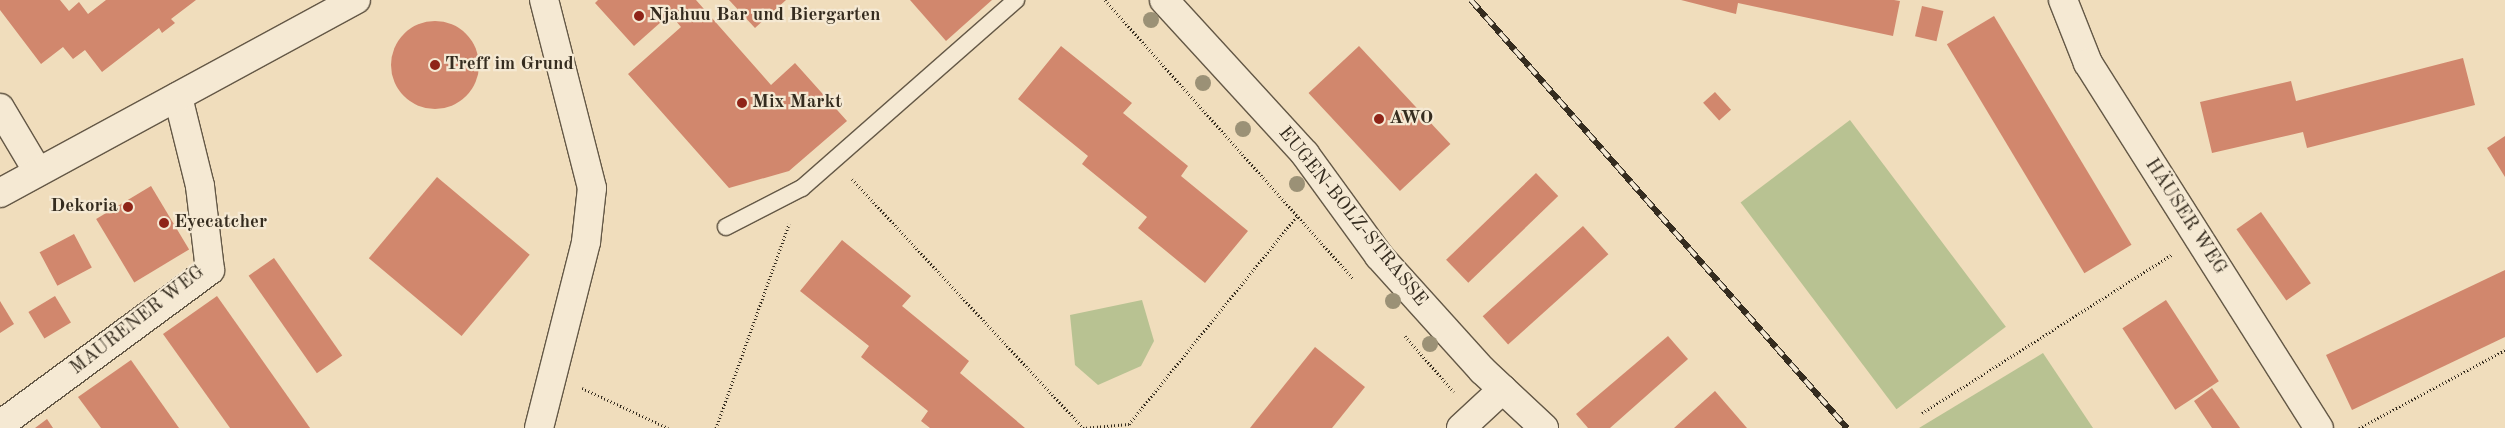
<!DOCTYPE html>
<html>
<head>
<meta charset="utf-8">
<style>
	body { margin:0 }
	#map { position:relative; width:2505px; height:428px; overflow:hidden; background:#f0ddbc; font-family:"Old Standard TT",serif }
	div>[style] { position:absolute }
	.green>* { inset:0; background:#b8c292; transform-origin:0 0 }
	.building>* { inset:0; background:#d1876d; transform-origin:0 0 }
	.round { border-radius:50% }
	.path>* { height:3px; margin-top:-1.5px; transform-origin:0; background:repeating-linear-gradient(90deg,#352c1f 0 1px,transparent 0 3.5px) }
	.roads { filter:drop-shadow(1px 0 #645846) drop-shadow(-1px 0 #645846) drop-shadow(0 1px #645846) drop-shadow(0 -1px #645846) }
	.service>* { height:16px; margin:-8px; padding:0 8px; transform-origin:8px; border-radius:8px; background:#f5e9d3 }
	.minor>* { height:28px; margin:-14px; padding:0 14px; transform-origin:14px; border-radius:14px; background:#f5e9d3 }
	.tertiary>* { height:28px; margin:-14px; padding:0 14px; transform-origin:14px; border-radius:14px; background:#f5e9d3 }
	.rail>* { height:5.5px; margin-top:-2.75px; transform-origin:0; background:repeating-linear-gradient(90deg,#f5e9d3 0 11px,#352c1f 0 22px); box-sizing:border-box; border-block:1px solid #352c1f }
	.trees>* { width:16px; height:16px; margin:-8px; border-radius:50%; background:#9b9176 }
	.dots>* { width:14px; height:14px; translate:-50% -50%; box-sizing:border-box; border:2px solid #f5e9d3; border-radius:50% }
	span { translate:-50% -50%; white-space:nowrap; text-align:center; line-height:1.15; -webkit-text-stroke:4.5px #f5e9d3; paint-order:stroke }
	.poi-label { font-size:19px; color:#352c1f; font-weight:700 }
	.left { translate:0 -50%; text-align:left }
	.right { translate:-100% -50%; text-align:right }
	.street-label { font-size:19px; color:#352c1f }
</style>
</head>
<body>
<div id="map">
	<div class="green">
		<div style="left:1850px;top:120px;width:259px;height:137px;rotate:53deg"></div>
		<div style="clip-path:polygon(1142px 300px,1154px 341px,1141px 366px,1098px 385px,1075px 365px,1070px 315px)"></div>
		<div style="clip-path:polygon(2043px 353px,2093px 428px,1919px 428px)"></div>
	</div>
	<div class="building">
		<div style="clip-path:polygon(0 0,60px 0,69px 11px,79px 2px,88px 14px,106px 0,196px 0,171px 19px,175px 23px,162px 33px,159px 28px,102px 72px,85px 50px,73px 59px,63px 47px,41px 64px,0 10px)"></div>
		<div style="clip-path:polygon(598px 0,696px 0,771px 85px,795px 63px,847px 121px,789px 171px,729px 188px,628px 74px,681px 27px,670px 14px,634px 46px,595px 3px)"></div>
		<div style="clip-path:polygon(729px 0,786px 0,755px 28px)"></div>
		<div style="clip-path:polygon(910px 0,992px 0,946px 41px)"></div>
		<div style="clip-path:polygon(1681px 0,1894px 0,1900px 1px,1893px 36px,1738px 3px,1736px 14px)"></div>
		<div style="left:1922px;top:6px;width:22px;height:31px;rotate:13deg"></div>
		<div style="left:1994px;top:16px;width:267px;height:55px;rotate:59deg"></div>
		<div class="round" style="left:391px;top:21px;width:88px;height:88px"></div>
		<div style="clip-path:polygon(1061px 46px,1132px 103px,1123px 113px,1188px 166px,1181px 176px,1248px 231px,1205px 283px,1138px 228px,1147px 217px,1082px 164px,1088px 156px,1018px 99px)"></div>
		<div style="left:1359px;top:46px;width:134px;height:69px;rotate:47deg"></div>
		<div style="clip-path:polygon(2463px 58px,2475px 105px,2307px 148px,2303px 132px,2212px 153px,2200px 102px,2291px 81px,2296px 101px)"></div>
		<div style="left:1715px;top:92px;width:24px;height:16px;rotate:48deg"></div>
		<div style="clip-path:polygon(2505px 136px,2505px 177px,2487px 148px)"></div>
		<div style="left:1536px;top:173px;width:32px;height:125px;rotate:46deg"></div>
		<div style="left:437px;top:177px;width:121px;height:106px;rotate:40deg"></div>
		<div style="left:151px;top:186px;width:74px;height:64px;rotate:59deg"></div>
		<div style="left:2261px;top:212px;width:87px;height:30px;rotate:55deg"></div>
		<div style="left:1583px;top:226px;width:38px;height:135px;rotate:48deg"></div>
		<div style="left:74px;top:234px;width:38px;height:39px;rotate:62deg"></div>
		<div style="clip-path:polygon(842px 240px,911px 296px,902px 306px,969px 361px,960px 373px,1025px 428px,930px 428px,921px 421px,928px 411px,861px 357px,869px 346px,800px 291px)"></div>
		<div style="left:274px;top:258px;width:119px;height:31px;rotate:55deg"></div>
		<div style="clip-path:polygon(2505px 270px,2505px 337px,2352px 410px,2326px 355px)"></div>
		<div style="left:55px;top:296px;width:31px;height:31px;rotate:59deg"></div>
		<div style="clip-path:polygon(217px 296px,310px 428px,230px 428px,163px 334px)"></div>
		<div style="left:2166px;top:300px;width:97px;height:52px;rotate:57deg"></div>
		<div style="clip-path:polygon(0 301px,14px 324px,0 333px)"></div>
		<div style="clip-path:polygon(1668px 336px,1688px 359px,1610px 428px,1588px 428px,1576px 414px)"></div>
		<div style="clip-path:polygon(1315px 347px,1365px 387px,1332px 428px,1250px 428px)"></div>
		<div style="clip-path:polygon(131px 360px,179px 428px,101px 428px,78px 397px)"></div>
		<div style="clip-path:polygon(2212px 388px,2240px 428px,2212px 428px,2194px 401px)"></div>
		<div style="clip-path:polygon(1715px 391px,1747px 428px,1674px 428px)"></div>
		<div style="clip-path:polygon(47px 419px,53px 428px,35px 428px)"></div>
	</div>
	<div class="path">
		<div style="left:1105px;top:0;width:373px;rotate:48.3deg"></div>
		<div style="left:852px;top:179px;width:340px;rotate:47.1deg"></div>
		<div style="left:1083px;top:428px;width:46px;rotate:-5deg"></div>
		<div style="left:1129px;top:424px;width:267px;rotate:-51.1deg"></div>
		<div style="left:1405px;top:336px;width:74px;rotate:48.8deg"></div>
		<div style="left:582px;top:388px;width:95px;rotate:24.9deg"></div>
		<div style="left:1922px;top:413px;width:297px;rotate:-32.4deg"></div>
		<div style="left:716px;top:428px;width:217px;rotate:-70.3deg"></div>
		<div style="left:2359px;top:428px;width:166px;rotate:-28.1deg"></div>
	</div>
	<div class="roads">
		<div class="service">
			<div style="left:726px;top:227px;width:85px;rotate:-27.2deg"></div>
			<div style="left:802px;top:188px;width:285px;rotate:-41.3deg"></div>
		</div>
		<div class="minor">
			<div style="left:1164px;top:0;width:209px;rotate:47.5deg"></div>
			<div style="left:1305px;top:154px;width:126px;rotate:54deg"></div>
			<div style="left:1379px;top:256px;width:154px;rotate:47.9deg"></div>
			<div style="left:1482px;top:370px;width:85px;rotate:43.1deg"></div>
			<div style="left:2063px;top:0;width:68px;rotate:68.4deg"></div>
			<div style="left:2088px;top:63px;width:432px;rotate:57.7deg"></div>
			<div style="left:0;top:108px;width:74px;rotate:59.3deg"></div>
			<div style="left:0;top:425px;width:261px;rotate:-36.4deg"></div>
			<div style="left:210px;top:270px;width:85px;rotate:-96.8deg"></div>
			<div style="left:200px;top:186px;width:92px;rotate:-103.9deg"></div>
			<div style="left:539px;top:428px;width:192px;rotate:-75.8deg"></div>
			<div style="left:586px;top:242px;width:54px;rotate:-83.7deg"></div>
			<div style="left:592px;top:188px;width:194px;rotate:-104.3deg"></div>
			<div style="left:1461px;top:428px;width:57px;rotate:-42.9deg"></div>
		</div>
		<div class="tertiary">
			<div style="left:0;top:193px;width:405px;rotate:-28.5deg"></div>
		</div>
	</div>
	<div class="rail">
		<div style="left:1471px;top:0;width:570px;rotate:48.7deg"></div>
	</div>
	<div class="trees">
		<div style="left:1151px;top:20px"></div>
		<div style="left:1203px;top:83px"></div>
		<div style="left:1243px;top:129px"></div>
		<div style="left:1297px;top:184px"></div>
		<div style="left:1393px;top:301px"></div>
		<div style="left:1430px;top:344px"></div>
	</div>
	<div class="dots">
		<div style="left:639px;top:16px;background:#8f2418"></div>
		<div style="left:435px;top:65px;background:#8f2418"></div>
		<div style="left:742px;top:103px;background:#8f2418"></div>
		<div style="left:1379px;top:119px;background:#8f2418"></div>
		<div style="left:128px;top:207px;background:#8f2418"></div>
		<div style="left:164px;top:223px;background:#8f2418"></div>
	</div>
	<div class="poi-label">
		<span class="left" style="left:649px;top:16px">Njahuu Bar und Biergarten</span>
		<span class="left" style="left:445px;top:65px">Treff im Grund</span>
		<span class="left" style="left:752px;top:103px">Mix Markt</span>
		<span class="left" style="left:1389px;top:119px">AWO</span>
		<span class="right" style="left:118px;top:207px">Dekoria</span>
		<span class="left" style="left:174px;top:223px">Eyecatcher</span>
	</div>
	<div class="street-label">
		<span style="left:1352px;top:217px;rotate:51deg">EUGEN-BOLZ-STRASSE</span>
		<span style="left:2185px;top:217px;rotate:57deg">HÄUSER WEG</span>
		<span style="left:138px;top:321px;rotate:-38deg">MAURENER WEG</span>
	</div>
</div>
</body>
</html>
